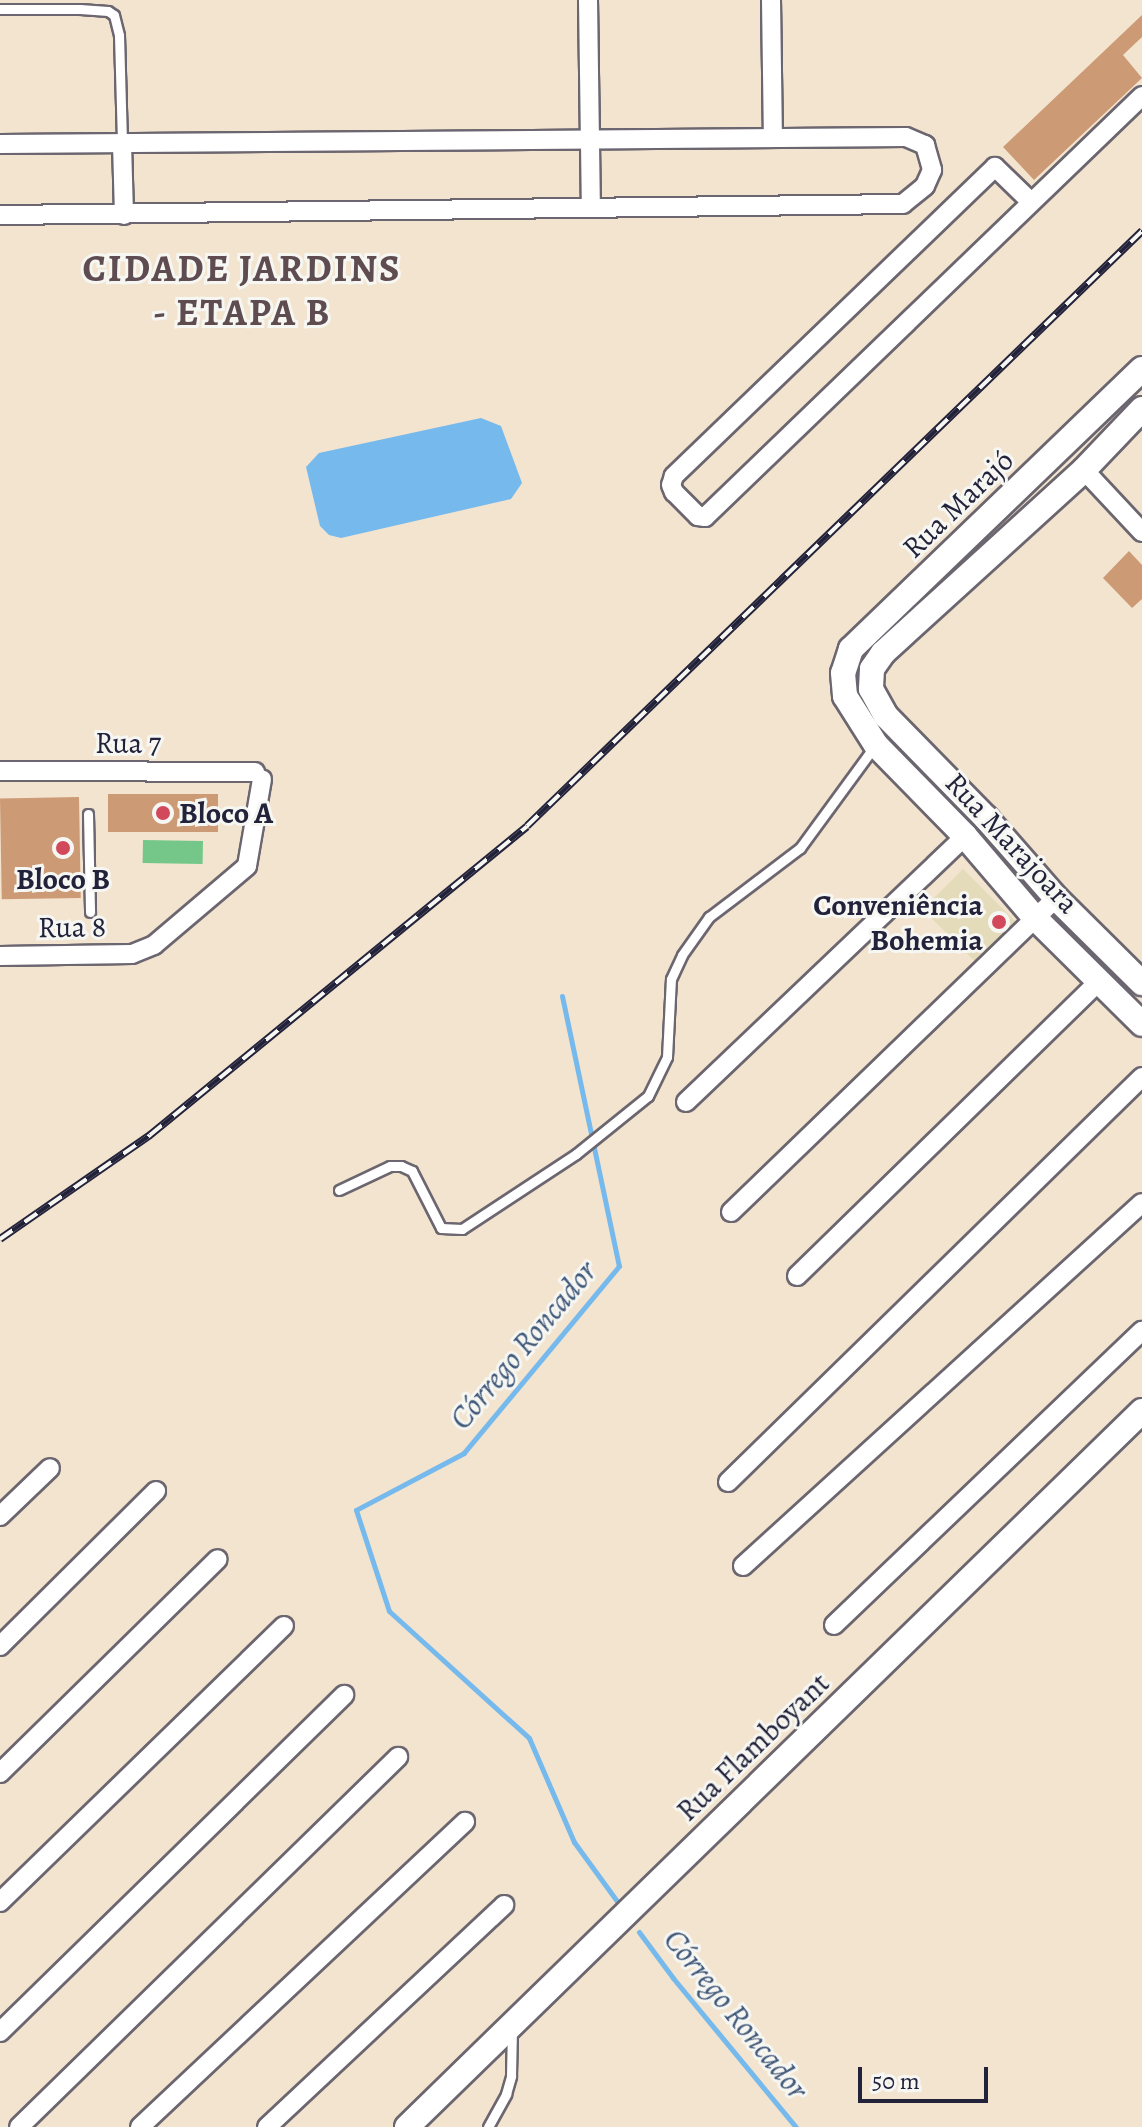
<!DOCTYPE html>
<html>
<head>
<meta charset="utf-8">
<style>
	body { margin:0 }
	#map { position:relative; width:1142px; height:2127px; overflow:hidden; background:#f3e4cf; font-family:Alegreya,serif }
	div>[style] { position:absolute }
	.built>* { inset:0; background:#e4dbba; transform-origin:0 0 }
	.green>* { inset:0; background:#75c789; transform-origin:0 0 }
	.water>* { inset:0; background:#76b9ec }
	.stream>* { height:5px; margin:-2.5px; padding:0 2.5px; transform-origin:2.5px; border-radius:2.5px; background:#76b9ec }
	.building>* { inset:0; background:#cd9a76; transform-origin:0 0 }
	.roads { filter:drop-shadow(2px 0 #6b666f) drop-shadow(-2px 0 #6b666f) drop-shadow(0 2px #6b666f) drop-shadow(0 -2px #6b666f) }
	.service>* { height:9px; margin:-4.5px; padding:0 4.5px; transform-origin:4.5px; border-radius:4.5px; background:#fff }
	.minor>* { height:18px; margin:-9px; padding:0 9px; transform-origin:9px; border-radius:9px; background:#fff }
	.tertiary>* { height:24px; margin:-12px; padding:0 12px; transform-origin:12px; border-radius:12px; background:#fff }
	.rail>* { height:8px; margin-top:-4px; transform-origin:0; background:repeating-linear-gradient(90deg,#f6f6f2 0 15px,#22223b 0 30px); box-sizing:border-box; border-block:2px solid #22223b }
	.dots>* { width:22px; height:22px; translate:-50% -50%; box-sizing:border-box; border:4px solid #f6f6f2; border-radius:50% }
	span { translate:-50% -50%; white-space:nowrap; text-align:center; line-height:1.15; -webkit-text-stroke:6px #f6f6f2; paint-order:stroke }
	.street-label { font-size:30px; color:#22223b }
	.poi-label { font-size:30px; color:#22223b; font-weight:700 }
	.left { translate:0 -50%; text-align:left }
	.right { translate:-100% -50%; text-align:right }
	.water-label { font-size:32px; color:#3f5779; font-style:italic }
	.district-label { font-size:38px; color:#5e4c50; font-weight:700; letter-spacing:2px }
	.scale { position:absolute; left:858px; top:2067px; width:130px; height:36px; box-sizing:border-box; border:4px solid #22223b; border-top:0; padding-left:10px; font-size:24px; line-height:28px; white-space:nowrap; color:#22223b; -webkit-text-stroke:6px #f6f6f2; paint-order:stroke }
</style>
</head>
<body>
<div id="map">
	<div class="built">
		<div style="left:963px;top:869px;width:81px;height:57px;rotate:45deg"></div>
	</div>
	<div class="green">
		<div style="left:143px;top:840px;width:60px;height:23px;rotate:1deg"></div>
	</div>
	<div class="water">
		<div style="clip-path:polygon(481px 418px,501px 426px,522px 483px,511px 499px,341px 538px,329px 535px,320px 526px,306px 467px,319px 453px)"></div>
	</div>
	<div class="stream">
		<div style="left:562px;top:996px;width:276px;rotate:78.1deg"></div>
		<div style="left:619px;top:1266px;width:243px;rotate:129.7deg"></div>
		<div style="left:464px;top:1453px;width:122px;rotate:152.2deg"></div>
		<div style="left:356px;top:1510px;width:106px;rotate:71.9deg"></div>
		<div style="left:389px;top:1611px;width:189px;rotate:42.2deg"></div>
		<div style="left:529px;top:1738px;width:113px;rotate:66.6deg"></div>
		<div style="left:574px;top:1842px;width:82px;rotate:54deg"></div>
		<div style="left:639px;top:1932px;width:57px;rotate:53.5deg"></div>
		<div style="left:673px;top:1978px;width:193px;rotate:50.5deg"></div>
	</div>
	<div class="building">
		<div style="clip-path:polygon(1142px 15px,1142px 37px,1123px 55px,1142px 78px,1034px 180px,1003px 147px)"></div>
		<div style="clip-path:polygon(1129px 551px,1142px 565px,1142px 599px,1132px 608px,1103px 578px)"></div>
		<div style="left:108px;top:794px;width:110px;height:38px"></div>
		<div style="left:79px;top:797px;width:101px;height:79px;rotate:89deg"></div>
	</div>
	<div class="roads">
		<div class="service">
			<div style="left:0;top:9px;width:80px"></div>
			<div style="left:80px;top:9px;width:28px;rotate:4deg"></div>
			<div style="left:108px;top:11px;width:7px;rotate:34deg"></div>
			<div style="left:114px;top:15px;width:21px;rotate:76deg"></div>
			<div style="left:119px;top:35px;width:108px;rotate:88.4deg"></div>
			<div style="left:88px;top:814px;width:98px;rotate:88.8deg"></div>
			<div style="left:339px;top:1190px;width:56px;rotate:-25.2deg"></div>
			<div style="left:390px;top:1166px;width:11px"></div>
			<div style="left:401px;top:1166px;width:12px;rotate:24deg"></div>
			<div style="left:412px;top:1171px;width:64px;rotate:63deg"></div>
			<div style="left:441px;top:1228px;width:21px;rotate:3deg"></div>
			<div style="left:462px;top:1229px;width:136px;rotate:-33.3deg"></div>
			<div style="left:576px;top:1154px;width:92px;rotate:-38.9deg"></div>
			<div style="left:648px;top:1096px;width:43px;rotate:-64deg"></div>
			<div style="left:667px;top:1057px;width:78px;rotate:-87.1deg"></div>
			<div style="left:671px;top:979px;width:26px;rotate:-65deg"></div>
			<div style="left:682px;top:955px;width:47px;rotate:-54.6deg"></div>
			<div style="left:709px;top:917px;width:114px;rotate:-37.2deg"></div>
			<div style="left:800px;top:848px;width:125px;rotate:-53.8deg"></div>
			<div style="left:488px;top:2127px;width:38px;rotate:-61deg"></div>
			<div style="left:506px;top:2094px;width:19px;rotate:-74deg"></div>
			<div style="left:511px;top:2076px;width:46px;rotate:-88.8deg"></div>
		</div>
		<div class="minor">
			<div style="left:588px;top:0;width:208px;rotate:89.2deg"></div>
			<div style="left:771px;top:0;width:136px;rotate:89.2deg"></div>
			<div style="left:122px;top:143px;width:72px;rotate:88.4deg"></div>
			<div style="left:0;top:144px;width:906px;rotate:-0.44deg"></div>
			<div style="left:906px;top:137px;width:21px;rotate:23deg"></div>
			<div style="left:925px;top:145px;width:26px;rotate:74deg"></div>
			<div style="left:932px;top:170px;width:17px;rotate:114deg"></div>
			<div style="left:925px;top:186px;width:28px;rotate:141deg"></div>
			<div style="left:903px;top:204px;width:903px;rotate:179.3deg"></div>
			<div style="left:1030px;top:201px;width:49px;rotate:-135.8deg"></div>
			<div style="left:995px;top:167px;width:446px;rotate:136.1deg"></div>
			<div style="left:674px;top:476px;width:9px;rotate:108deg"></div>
			<div style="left:671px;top:485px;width:8px;rotate:67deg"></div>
			<div style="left:674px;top:492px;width:34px;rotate:45deg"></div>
			<div style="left:698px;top:516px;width:7px;rotate:8deg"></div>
			<div style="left:705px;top:517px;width:607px;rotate:-43.93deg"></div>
			<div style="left:1084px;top:470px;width:85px;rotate:46.9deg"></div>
			<div style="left:0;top:771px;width:255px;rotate:0.2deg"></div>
			<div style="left:0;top:956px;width:132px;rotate:-0.9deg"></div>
			<div style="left:132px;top:954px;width:24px;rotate:-22deg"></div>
			<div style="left:154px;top:945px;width:122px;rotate:-40.3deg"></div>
			<div style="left:247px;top:866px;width:88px;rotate:-80.2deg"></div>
			<div style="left:686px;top:1102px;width:385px;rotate:-43.6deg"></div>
			<div style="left:731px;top:1212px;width:452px;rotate:-44deg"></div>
			<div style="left:797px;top:1276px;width:422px;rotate:-44.3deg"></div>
			<div style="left:728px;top:1482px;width:579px;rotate:-44.37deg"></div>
			<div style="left:0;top:1516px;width:69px;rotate:-43.8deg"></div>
			<div style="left:743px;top:1566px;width:539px;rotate:-42.3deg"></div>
			<div style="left:834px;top:1625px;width:426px;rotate:-43.7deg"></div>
			<div style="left:0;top:1646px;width:220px;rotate:-44.8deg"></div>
			<div style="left:0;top:1773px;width:305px;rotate:-44.5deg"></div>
			<div style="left:0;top:1902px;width:396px;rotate:-44.2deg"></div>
			<div style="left:0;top:2032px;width:482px;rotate:-44.4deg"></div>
			<div style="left:19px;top:2127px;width:530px;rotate:-44.31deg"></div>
			<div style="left:140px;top:2127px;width:446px;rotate:-43.2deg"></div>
			<div style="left:267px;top:2127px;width:325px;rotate:-43.1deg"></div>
		</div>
		<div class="tertiary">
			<div style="left:1142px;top:369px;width:404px;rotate:136.1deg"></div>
			<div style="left:851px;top:649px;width:25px;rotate:108deg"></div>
			<div style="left:843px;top:673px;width:23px;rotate:85deg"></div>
			<div style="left:845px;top:696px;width:58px;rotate:57.7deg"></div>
			<div style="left:876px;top:745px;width:127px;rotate:45.6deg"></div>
			<div style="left:965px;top:836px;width:109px;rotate:49.5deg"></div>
			<div style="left:1036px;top:919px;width:149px;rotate:44.7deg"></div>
			<div style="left:1142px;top:409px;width:84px;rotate:133.6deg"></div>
			<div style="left:1084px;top:470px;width:272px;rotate:137.7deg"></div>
			<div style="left:883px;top:653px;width:19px;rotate:125deg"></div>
			<div style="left:872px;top:669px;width:20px;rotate:93deg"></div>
			<div style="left:871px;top:689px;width:31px;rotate:61deg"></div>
			<div style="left:886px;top:716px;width:143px;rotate:45.6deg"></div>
			<div style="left:986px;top:818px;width:106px;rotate:48.8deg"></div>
			<div style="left:1056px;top:898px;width:121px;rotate:44.7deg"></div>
			<div style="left:407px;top:2127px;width:1026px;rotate:-44.25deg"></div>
		</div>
	</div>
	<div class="rail">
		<div style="left:0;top:1239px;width:183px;rotate:-34.7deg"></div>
		<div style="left:150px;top:1135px;width:487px;rotate:-39.3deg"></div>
		<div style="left:527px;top:826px;width:856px;rotate:-44.05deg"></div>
	</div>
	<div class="dots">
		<div style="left:163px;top:813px;background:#d1495b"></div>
		<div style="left:63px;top:848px;background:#d1495b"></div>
		<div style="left:999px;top:922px;background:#d1495b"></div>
	</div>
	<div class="street-label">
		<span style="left:958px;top:504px;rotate:-44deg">Rua Marajó</span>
		<span style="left:128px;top:743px">Rua 7</span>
		<span style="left:1012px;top:843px;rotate:47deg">Rua Marajoara</span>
		<span style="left:72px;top:927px;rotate:-1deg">Rua 8</span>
		<span style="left:753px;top:1747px;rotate:-44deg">Rua Flamboyant</span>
	</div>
	<div class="poi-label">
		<span class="left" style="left:179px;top:813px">Bloco A</span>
		<span style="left:63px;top:879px">Bloco B</span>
		<span class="right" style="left:983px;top:922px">Conveniência<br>Bohemia</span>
	</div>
	<div class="water-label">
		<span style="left:523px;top:1345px;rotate:-50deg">Córrego Roncador</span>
		<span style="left:736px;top:2014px;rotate:51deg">Córrego Roncador</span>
	</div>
	<div class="district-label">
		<span style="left:242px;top:291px">CIDADE JARDINS<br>- ETAPA B</span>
	</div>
	<div class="scale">50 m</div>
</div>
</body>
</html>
